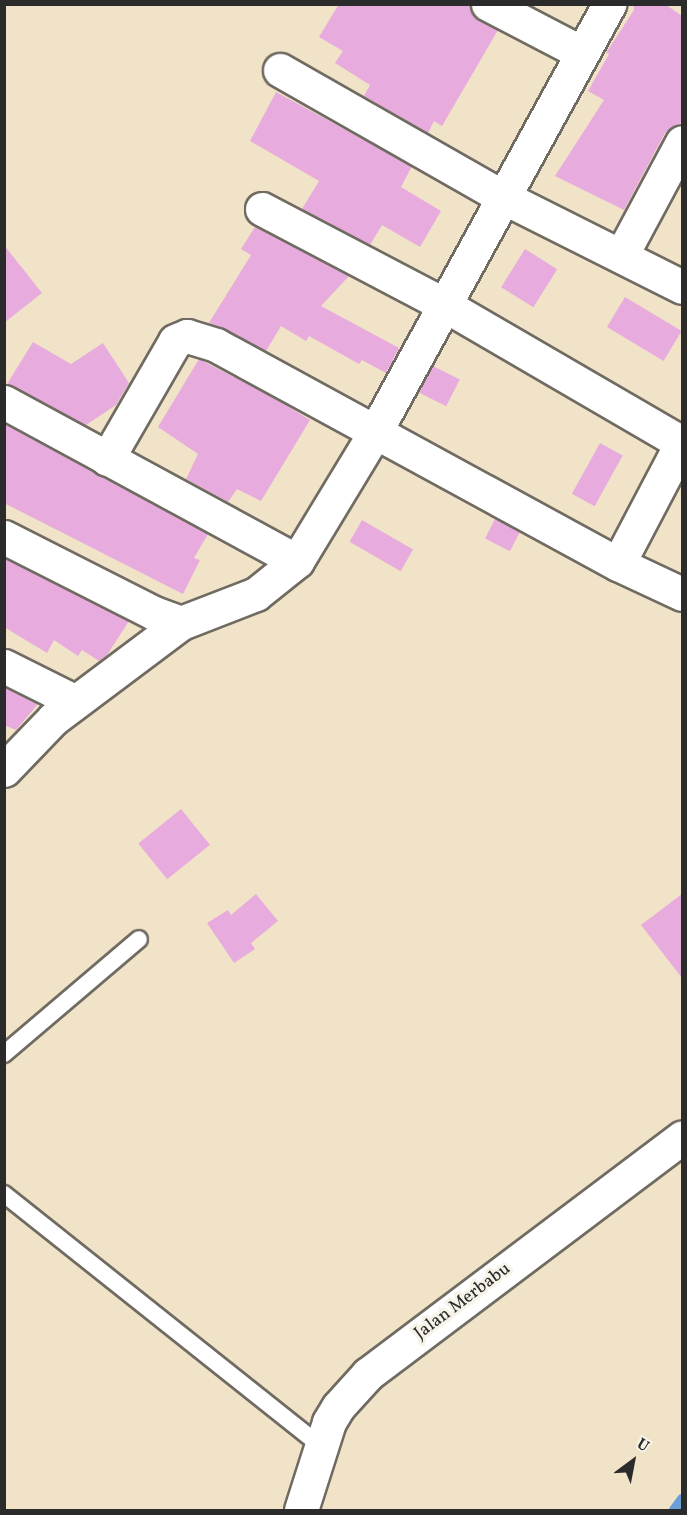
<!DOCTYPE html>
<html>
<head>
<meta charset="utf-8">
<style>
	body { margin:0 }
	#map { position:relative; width:687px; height:1515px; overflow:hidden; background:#f1e3c7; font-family:Vollkorn,serif }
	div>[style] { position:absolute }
	.stream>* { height:10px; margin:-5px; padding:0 5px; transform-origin:5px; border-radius:5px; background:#6a9fd7 }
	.building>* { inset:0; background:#e7acdd; transform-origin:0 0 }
	.roads { filter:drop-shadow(2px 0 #706b62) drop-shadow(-2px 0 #706b62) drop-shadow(0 2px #706b62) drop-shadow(0 -2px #706b62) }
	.service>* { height:16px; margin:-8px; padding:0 8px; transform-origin:8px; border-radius:8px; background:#fff }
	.minor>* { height:33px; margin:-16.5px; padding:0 16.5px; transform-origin:16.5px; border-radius:16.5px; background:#fff }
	span { translate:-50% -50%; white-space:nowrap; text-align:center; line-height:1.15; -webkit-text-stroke:6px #f7f3e8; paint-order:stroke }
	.street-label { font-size:18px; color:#2b2b2b }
	.frame { position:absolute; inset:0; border:6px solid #2b2b2b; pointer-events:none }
	.north { position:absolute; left:603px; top:1431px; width:60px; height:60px; -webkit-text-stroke:4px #f7f3e8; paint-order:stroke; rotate:32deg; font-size:16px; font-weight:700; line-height:24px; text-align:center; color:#2b2b2b }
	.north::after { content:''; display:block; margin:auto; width:21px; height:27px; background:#2b2b2b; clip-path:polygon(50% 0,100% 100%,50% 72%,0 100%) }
</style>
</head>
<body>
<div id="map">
	<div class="stream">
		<div style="left:674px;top:1510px;width:14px;rotate:-54deg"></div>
	</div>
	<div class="building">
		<div style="clip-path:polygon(339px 4px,469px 4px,472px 14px,479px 20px,498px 30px,442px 126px,434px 121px,428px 133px,364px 96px,370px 85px,335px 63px,343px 51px,319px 37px)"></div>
		<div style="clip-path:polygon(634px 4px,665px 4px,682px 16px,682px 122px,665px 133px,624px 210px,555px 176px,604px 100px,588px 91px,609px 54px,606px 53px,634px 10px)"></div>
		<div style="clip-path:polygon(276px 92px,412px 166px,401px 187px,441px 211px,420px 247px,382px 225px,370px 245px,302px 209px,319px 181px,250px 141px)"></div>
		<div style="clip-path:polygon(255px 227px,349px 276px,321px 306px,399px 348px,386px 373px,362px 360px,359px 364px,309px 336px,306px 341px,281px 326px,266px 351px,225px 329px,209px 323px,251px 255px,241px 249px)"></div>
		<div style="clip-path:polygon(4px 245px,42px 293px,4px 323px)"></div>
		<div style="left:525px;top:249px;width:38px;height:45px;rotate:32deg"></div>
		<div style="left:625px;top:297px;width:66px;height:35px;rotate:31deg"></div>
		<div style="clip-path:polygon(33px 342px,71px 364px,103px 343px,129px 383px,116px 405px,86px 425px,7px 384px)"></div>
		<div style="clip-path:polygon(199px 359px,278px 400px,310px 420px,261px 501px,237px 489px,228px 502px,186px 479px,198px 454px,158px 427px)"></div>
		<div style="left:433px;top:366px;width:30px;height:30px;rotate:27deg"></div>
		<div style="clip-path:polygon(4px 424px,208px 534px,194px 558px,200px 560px,183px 594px,4px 503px)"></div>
		<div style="left:600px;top:443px;width:26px;height:58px;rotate:29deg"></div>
		<div style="left:495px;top:519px;width:28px;height:22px;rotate:27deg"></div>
		<div style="left:362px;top:520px;width:59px;height:25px;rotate:30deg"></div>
		<div style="clip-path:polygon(4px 558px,129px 621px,107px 655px,99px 661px,82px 650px,78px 656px,54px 640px,47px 653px,4px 627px)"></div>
		<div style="clip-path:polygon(4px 687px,38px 704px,16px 730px,4px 725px)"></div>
		<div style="left:181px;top:809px;width:46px;height:55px;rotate:51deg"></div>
		<div style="clip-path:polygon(256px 894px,278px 921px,251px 943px,255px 949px,234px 963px,207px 923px,228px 910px,231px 915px)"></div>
		<div style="clip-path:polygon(682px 894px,682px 978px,641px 925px)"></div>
	</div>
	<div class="roads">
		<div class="service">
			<div style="left:4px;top:1054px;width:177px;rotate:-40.4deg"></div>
			<div style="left:4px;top:1194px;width:404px;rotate:38.5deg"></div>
		</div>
		<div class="minor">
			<div style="left:488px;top:4px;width:106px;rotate:27.5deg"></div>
			<div style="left:280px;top:70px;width:257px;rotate:29.7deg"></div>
			<div style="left:503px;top:197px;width:200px;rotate:26.7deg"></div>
			<div style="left:262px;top:209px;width:204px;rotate:27.7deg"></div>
			<div style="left:443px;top:304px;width:276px;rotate:30.2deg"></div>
			<div style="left:621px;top:256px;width:129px;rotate:-61.8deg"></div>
			<div style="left:4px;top:402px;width:333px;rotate:28.5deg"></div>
			<div style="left:107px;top:459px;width:136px;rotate:-60deg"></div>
			<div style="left:175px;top:341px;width:13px;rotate:-23deg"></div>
			<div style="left:187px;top:336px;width:30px;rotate:17deg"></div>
			<div style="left:216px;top:345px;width:458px;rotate:28.6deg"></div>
			<div style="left:618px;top:564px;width:71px;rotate:25.1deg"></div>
			<div style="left:4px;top:537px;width:168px;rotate:26.9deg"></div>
			<div style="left:154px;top:613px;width:29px;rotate:20deg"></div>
			<div style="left:618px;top:564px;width:138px;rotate:-62.3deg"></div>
			<div style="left:4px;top:666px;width:80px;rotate:26.6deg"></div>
			<div style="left:4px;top:770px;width:71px;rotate:-46.1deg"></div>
			<div style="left:53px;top:719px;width:160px;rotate:-36.9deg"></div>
			<div style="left:181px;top:623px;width:80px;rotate:-21.1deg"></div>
			<div style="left:256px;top:594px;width:53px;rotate:-38.8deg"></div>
			<div style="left:297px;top:561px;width:151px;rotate:-58.8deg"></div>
			<div style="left:375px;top:432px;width:488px;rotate:-61.3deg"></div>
			<div style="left:301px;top:1510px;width:92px;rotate:-72.3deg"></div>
			<div style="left:329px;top:1422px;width:17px;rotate:-59deg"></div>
			<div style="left:338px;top:1407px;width:45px;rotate:-47.7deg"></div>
			<div style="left:368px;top:1374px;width:393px;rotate:-37deg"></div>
		</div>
	</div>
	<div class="street-label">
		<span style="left:463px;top:1302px;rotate:-37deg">Jalan Merbabu</span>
	</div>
	<div class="frame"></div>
	<div class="north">U</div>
</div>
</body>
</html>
